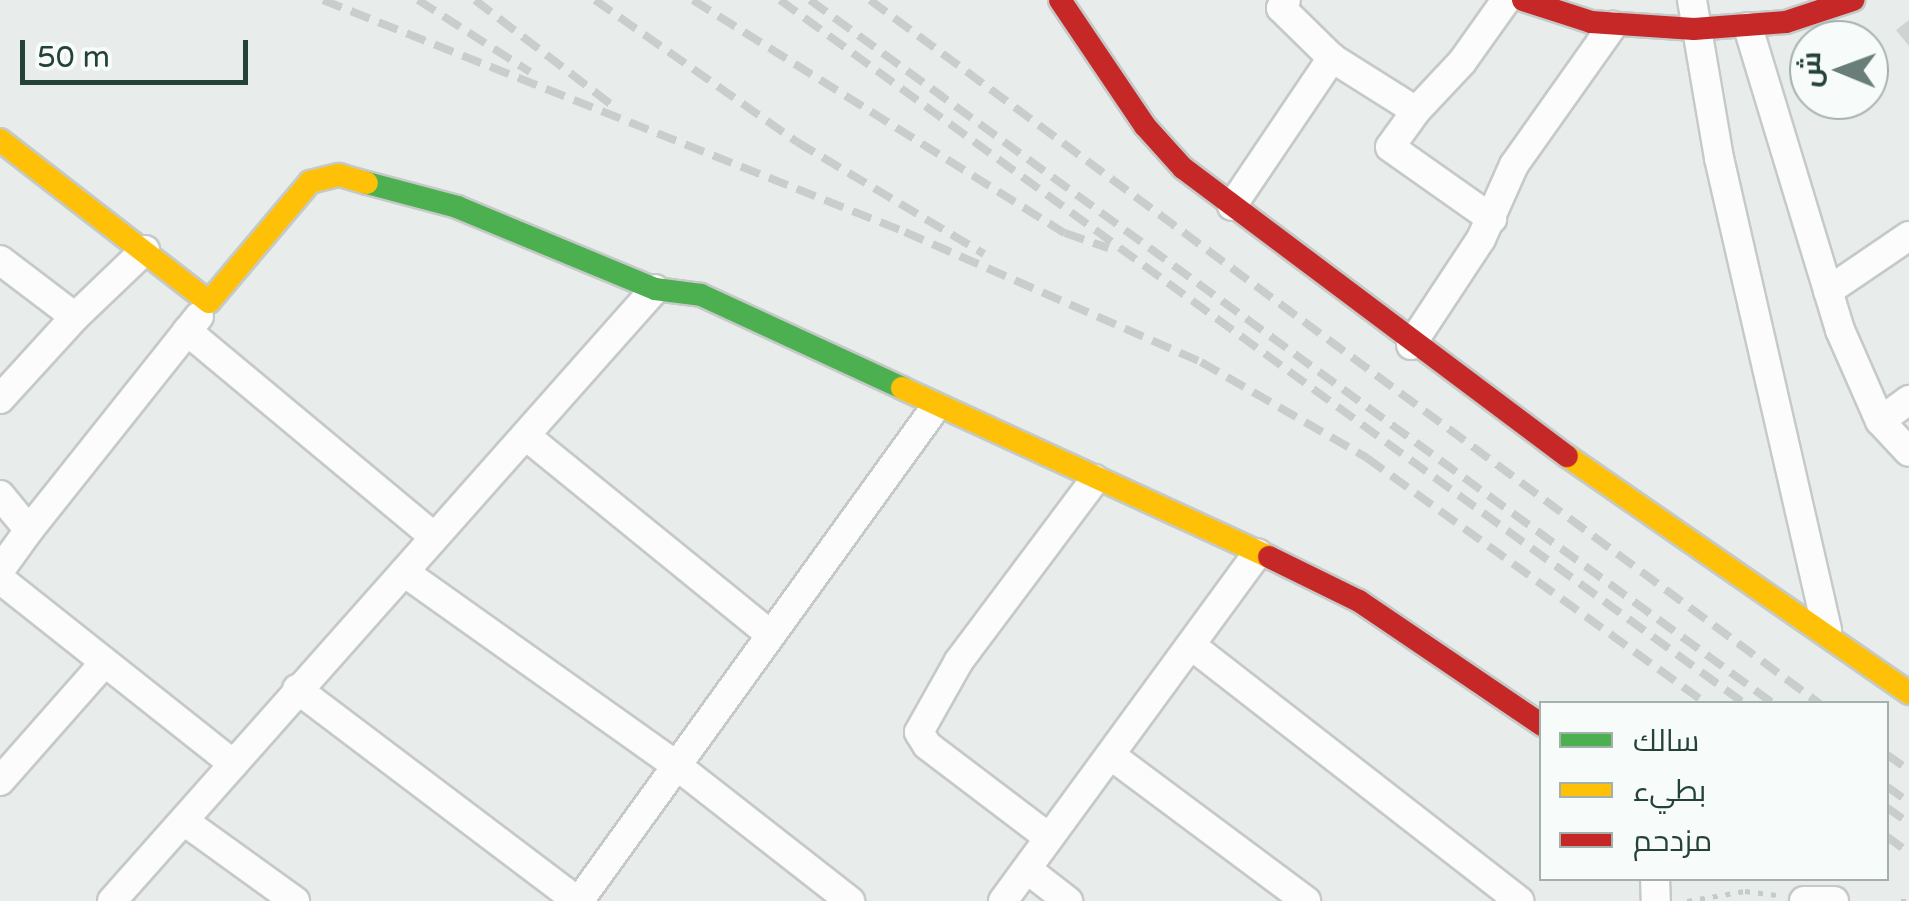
<!DOCTYPE html>
<html>
<head>
<meta charset="utf-8">
<style>
	body { margin:0 }
	#map { position:relative; width:1909px; height:901px; overflow:hidden; background:#e8edeb; font-family:"Varela Round",Cairo,sans-serif }
	div>[style] { position:absolute }
	.building>* { inset:0; background:#cfd4d2 }
	.path>* { height:5px; margin-top:-2.5px; transform-origin:0; background:repeating-linear-gradient(90deg,#c3ccca 0 5px,transparent 0 13px) }
	.roads { filter:drop-shadow(2px 0 #c5cac8) drop-shadow(-2px 0 #c5cac8) drop-shadow(0 2px #c5cac8) drop-shadow(0 -2px #c5cac8) }
	.street>* { height:28px; margin:-14px; padding:0 14px; transform-origin:14px; border-radius:14px; background:#fcfcfc }
	.fast>* { height:22px; margin:-11px; padding:0 11px; transform-origin:11px; border-radius:11px; background:#4caf50 }
	.slow>* { height:22px; margin:-11px; padding:0 11px; transform-origin:11px; border-radius:11px; background:#ffc107 }
	.jam>* { height:22px; margin:-11px; padding:0 11px; transform-origin:11px; border-radius:11px; background:#c62828 }
	.rail>* { height:8px; margin-top:-4px; transform-origin:0; background:repeating-linear-gradient(90deg,#c9cdcc 0 20px,transparent 0 30px) }
	span { translate:-50% -50%; white-space:nowrap; text-align:center; line-height:1.15; -webkit-text-stroke:10px #f7fbf9; paint-order:stroke }
	.legend { position:absolute; left:1539px; top:701px; width:350px; height:180px; box-sizing:border-box; background:#f7fbf9; border:2px solid #a3b1ad; margin:0; padding:12px 18px; list-style:none; font-size:30px; color:#24423a }
	.legend li { display:flex; align-items:center; gap:20px; height:50px }
	.legend b { width:50px; border:2px solid #a3b1ad }
	.north { position:absolute; left:1789px; top:20px; width:100px; height:100px; box-sizing:border-box; background:#f7fbf9; border:2px solid #a3b1ad; border-radius:50%; rotate:271deg; font-size:28px; font-weight:700; line-height:40px; text-align:center; color:#24423a }
	.north::after { content:''; display:block; margin:auto; width:35px; height:45px; background:#697e78; clip-path:polygon(50% 0,100% 100%,50% 72%,0 100%) }
	.scale { position:absolute; left:20px; top:40px; width:228px; height:45px; box-sizing:border-box; border:5px solid #24423a; border-top:0; padding-left:12px; font-size:30px; line-height:35px; white-space:nowrap; color:#24423a; -webkit-text-stroke:8px #f7fbf9; paint-order:stroke }
</style>
</head>
<body>
<div id="map">
	<div class="building">
		<div style="clip-path:polygon(1909px 20px,1909px 46px,1896px 30px)"></div>
	</div>
	<div class="path">
		<div style="left:1687px;top:901px;width:59px;rotate:-9.8deg"></div>
		<div style="left:1745px;top:891px;width:32px;rotate:7deg"></div>
		<div style="left:1901px;top:901px;width:5px"></div>
	</div>
	<div class="roads">
		<div class="street">
			<div style="left:1692px;top:0;width:160px;rotate:80.3deg"></div>
			<div style="left:1719px;top:158px;width:484px;rotate:77.1deg"></div>
			<div style="left:1748px;top:27px;width:317px;rotate:73.1deg"></div>
			<div style="left:1840px;top:330px;width:99px;rotate:66.3deg"></div>
			<div style="left:1880px;top:421px;width:42px;rotate:46.9deg"></div>
			<div style="left:1332px;top:58px;width:99px;rotate:32.2deg"></div>
			<div style="left:1416px;top:111px;width:44px;rotate:125.8deg"></div>
			<div style="left:1390px;top:147px;width:125px;rotate:35.2deg"></div>
			<div style="left:1416px;top:111px;width:67px;rotate:-46.8deg"></div>
			<div style="left:1462px;top:62px;width:76px;rotate:-54.6deg"></div>
			<div style="left:1232px;top:206px;width:179px;rotate:-56deg"></div>
			<div style="left:1332px;top:58px;width:71px;rotate:-135.6deg"></div>
			<div style="left:1281px;top:8px;width:9px;rotate:-58deg"></div>
			<div style="left:0;top:260px;width:94px;rotate:37.2deg"></div>
			<div style="left:75px;top:317px;width:97px;rotate:-43.7deg"></div>
			<div style="left:1828px;top:291px;width:98px;rotate:-34.2deg"></div>
			<div style="left:187px;top:331px;width:322px;rotate:39.8deg"></div>
			<div style="left:1411px;top:345px;width:127px;rotate:-56.6deg"></div>
			<div style="left:1481px;top:239px;width:81px;rotate:-66deg"></div>
			<div style="left:1514px;top:165px;width:171px;rotate:-54.7deg"></div>
			<div style="left:0;top:399px;width:111px;rotate:-47.6deg"></div>
			<div style="left:1880px;top:421px;width:36px;rotate:-36deg"></div>
			<div style="left:526px;top:436px;width:311px;rotate:39.1deg"></div>
			<div style="left:0;top:495px;width:45px;rotate:50.4deg"></div>
			<div style="left:29px;top:530px;width:49px;rotate:125.9deg"></div>
			<div style="left:29px;top:530px;width:273px;rotate:-51.5deg"></div>
			<div style="left:404px;top:572px;width:334px;rotate:35.4deg"></div>
			<div style="left:676px;top:765px;width:221px;rotate:38deg"></div>
			<div style="left:0;top:579px;width:298px;rotate:38.4deg"></div>
			<div style="left:1192px;top:646px;width:415px;rotate:37.9deg"></div>
			<div style="left:297px;top:689px;width:351px;rotate:37.1deg"></div>
			<div style="left:1113px;top:757px;width:241px;rotate:36.7deg"></div>
			<div style="left:0;top:781px;width:156px;rotate:-48.6deg"></div>
			<div style="left:184px;top:821px;width:137px;rotate:35.8deg"></div>
			<div style="left:1048px;top:837px;width:152px;rotate:-142.8deg"></div>
			<div style="left:927px;top:745px;width:15px;rotate:-122deg"></div>
			<div style="left:919px;top:732px;width:81px;rotate:-60.6deg"></div>
			<div style="left:959px;top:661px;width:227px;rotate:-53.2deg"></div>
			<div style="left:1028px;top:870px;width:51px;rotate:37.8deg"></div>
			<div style="left:1655px;top:878px;width:23px;rotate:88deg"></div>
			<div style="left:112px;top:901px;width:818px;rotate:-48.42deg"></div>
			<div style="left:579px;top:901px;width:608px;rotate:-54.17deg"></div>
			<div style="left:1003px;top:901px;width:431px;rotate:-53.8deg"></div>
			<div style="left:1804px;top:901px;width:30px"></div>
		</div>
		<div class="fast">
			<div style="left:367px;top:183px;width:93px;rotate:14.9deg"></div>
			<div style="left:457px;top:207px;width:214px;rotate:22.5deg"></div>
			<div style="left:655px;top:289px;width:46px;rotate:7.4deg"></div>
			<div style="left:701px;top:295px;width:221px;rotate:24.8deg"></div>
		</div>
		<div class="slow">
			<div style="left:0;top:140px;width:264px;rotate:37.8deg"></div>
			<div style="left:209px;top:302px;width:157px;rotate:-49.9deg"></div>
			<div style="left:310px;top:182px;width:30px;rotate:-14deg"></div>
			<div style="left:339px;top:175px;width:29px;rotate:16deg"></div>
			<div style="left:902px;top:388px;width:404px;rotate:24.7deg"></div>
			<div style="left:1567px;top:456px;width:416px;rotate:34.7deg"></div>
		</div>
		<div class="jam">
			<div style="left:1060px;top:0;width:152px;rotate:56deg"></div>
			<div style="left:1145px;top:126px;width:57px;rotate:47.9deg"></div>
			<div style="left:1183px;top:168px;width:480px;rotate:36.9deg"></div>
			<div style="left:1523px;top:0;width:71px;rotate:17.9deg"></div>
			<div style="left:1591px;top:22px;width:103px;rotate:3.9deg"></div>
			<div style="left:1694px;top:29px;width:92px;rotate:-4.4deg"></div>
			<div style="left:1786px;top:22px;width:71px;rotate:-18.2deg"></div>
			<div style="left:1269px;top:557px;width:100px;rotate:26.1deg"></div>
			<div style="left:1359px;top:601px;width:221px;rotate:34.1deg"></div>
		</div>
	</div>
	<div class="rail">
		<div style="left:323px;top:0;width:627px;rotate:21.73deg"></div>
		<div style="left:905px;top:232px;width:323px;rotate:23.7deg"></div>
		<div style="left:1201px;top:362px;width:192px;rotate:30deg"></div>
		<div style="left:1367px;top:458px;width:420px;rotate:35.9deg"></div>
		<div style="left:418px;top:0;width:133px;rotate:32.7deg"></div>
		<div style="left:475px;top:0;width:179px;rotate:37.5deg"></div>
		<div style="left:595px;top:0;width:247px;rotate:35.1deg"></div>
		<div style="left:797px;top:142px;width:218px;rotate:30.9deg"></div>
		<div style="left:693px;top:0;width:439px;rotate:32.1deg"></div>
		<div style="left:1065px;top:233px;width:46px;rotate:19.2deg"></div>
		<div style="left:780px;top:0;width:1195px;rotate:36.11deg"></div>
		<div style="left:810px;top:0;width:1194px;rotate:36.14deg"></div>
		<div style="left:870px;top:0;width:1182px;rotate:36.54deg"></div>
		<div style="left:1886px;top:754px;width:28px;rotate:35deg"></div>
		<div style="left:1886px;top:786px;width:28px;rotate:35deg"></div>
		<div style="left:1886px;top:807px;width:28px;rotate:35deg"></div>
		<div style="left:1886px;top:836px;width:29px;rotate:36deg"></div>
	</div>
	<ul class="legend">
	<li><b style="height:12px;background:#4caf50"></b>سالك</li>
	<li><b style="height:12px;background:#ffc107"></b>بطيء</li>
	<li><b style="height:12px;background:#c62828"></b>مزدحم</li>
	</ul>
	<div class="north">ش</div>
	<div class="scale">50 m</div>
</div>
</body>
</html>
